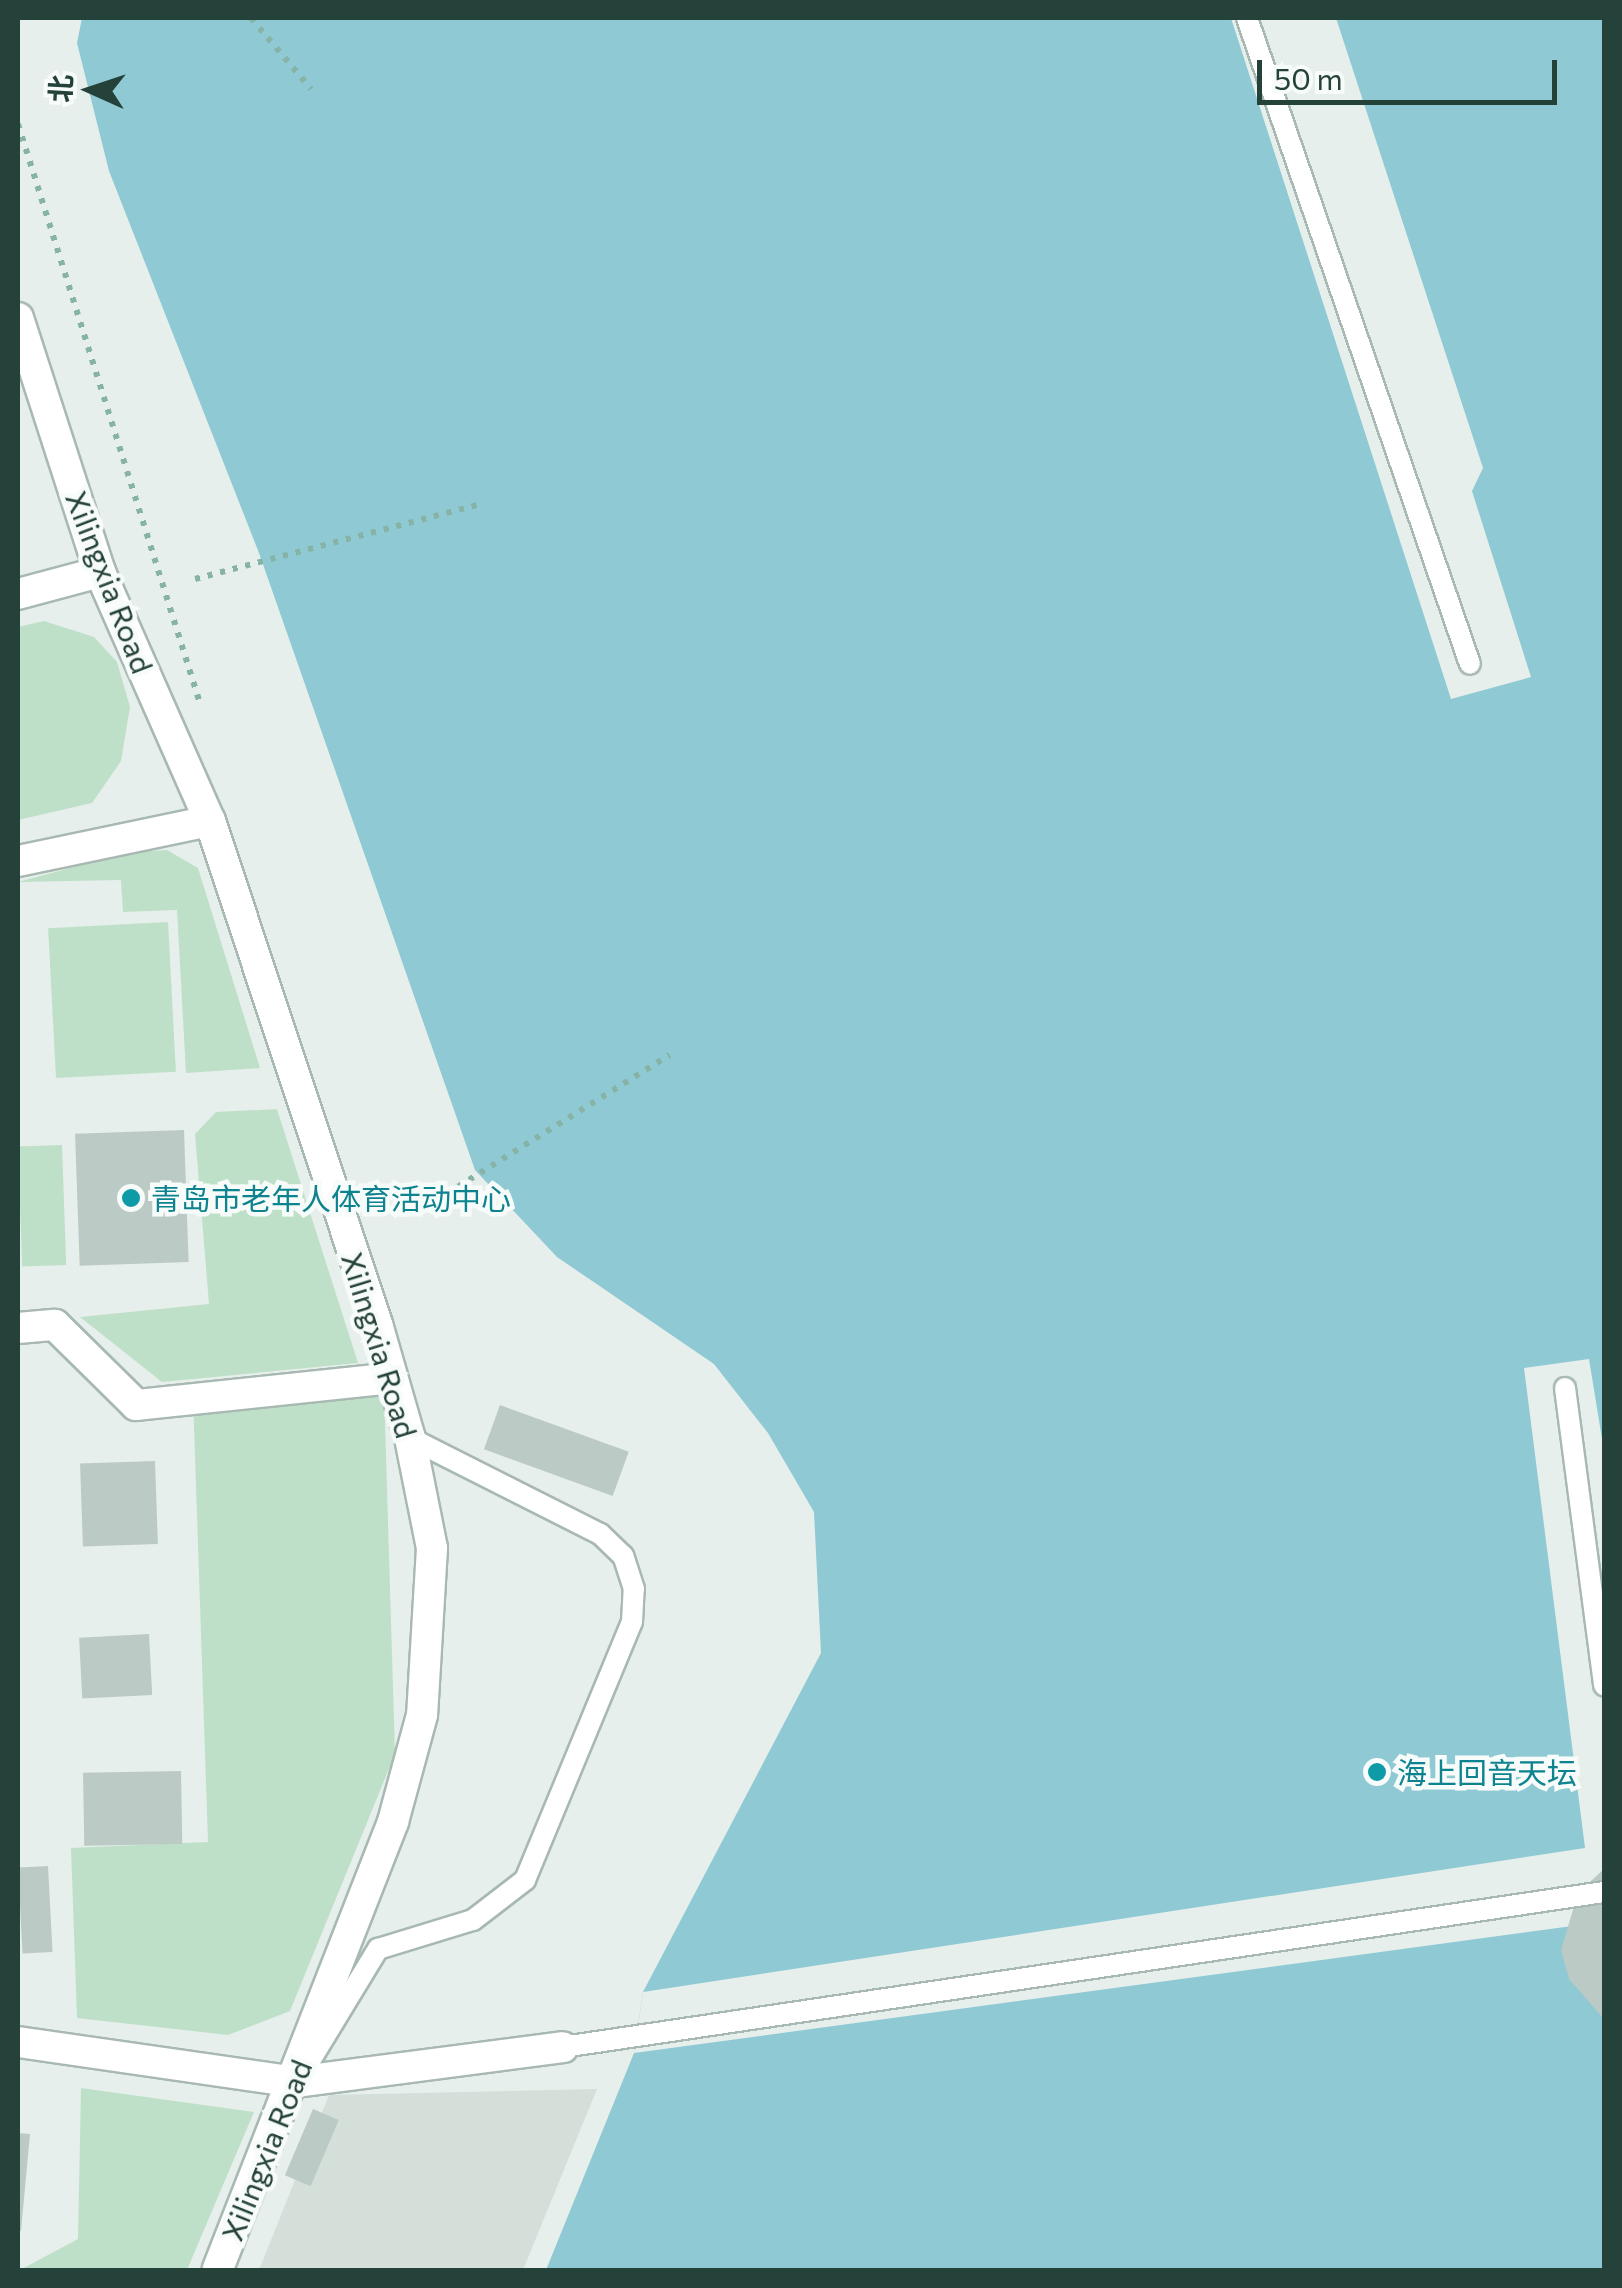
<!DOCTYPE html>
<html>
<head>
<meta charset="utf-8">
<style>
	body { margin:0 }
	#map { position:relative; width:1622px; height:2288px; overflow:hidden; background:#e6efeb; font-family:Commissioner,"Noto Sans SC",sans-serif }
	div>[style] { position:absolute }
	.built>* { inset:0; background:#d4dfda }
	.green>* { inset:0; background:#bfe0c8; transform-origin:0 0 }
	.water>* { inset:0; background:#8ec9d4 }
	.pier>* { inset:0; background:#e6efeb }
	.building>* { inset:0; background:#bbcac4; transform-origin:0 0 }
	.path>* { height:6px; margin-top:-3px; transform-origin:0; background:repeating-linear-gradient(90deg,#86b3a5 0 5px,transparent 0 13px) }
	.roads { filter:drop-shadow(2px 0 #a8b8b2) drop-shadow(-2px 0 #a8b8b2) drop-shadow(0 2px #a8b8b2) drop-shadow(0 -2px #a8b8b2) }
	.service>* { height:20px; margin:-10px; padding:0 10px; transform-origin:10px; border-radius:10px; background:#fff }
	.minor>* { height:30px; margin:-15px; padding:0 15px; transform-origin:15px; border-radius:15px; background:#fff }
	.dots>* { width:28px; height:28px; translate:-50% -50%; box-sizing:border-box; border:5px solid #f7fbf9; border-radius:50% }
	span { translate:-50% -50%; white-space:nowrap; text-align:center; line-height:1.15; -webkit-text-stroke:9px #f7fbf9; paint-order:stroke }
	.street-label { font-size:30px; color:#24423a }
	.culture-label { font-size:30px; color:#0d838f }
	.left { translate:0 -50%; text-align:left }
	.frame { position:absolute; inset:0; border:20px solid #24423a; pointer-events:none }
	.north { position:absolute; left:40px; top:40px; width:100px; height:100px; -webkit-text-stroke:8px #f7fbf9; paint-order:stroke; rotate:273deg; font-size:28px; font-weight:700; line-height:40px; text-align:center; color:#24423a }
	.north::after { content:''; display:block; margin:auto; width:35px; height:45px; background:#24423a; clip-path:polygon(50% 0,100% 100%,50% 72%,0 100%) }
	.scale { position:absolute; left:1257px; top:60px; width:300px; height:45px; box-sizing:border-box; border:5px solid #24423a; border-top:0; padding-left:12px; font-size:30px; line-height:35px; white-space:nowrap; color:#24423a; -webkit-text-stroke:8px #f7fbf9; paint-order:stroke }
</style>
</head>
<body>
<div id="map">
	<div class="built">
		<div style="clip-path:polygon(597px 2089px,523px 2270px,259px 2270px,329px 2095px)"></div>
	</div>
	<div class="green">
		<div style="clip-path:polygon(44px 621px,94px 637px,117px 662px,130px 707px,121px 761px,92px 803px,18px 820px,18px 627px)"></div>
		<div style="clip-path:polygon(167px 850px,198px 868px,260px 1068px,186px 1073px,177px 910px,123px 912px,121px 880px,18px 882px,130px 852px)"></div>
		<div style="left:168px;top:922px;width:150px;height:120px;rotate:87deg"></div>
		<div style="clip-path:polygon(277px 1109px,358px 1363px,162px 1382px,80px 1317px,209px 1304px,195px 1134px,216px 1112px)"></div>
		<div style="left:62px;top:1145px;width:120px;height:44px;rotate:88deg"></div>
		<div style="clip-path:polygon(384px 1390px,395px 1754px,290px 2011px,228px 2035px,77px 2018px,71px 1848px,208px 1842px,193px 1397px)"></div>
		<div style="clip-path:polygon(81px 2088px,254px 2112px,187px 2270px,20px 2270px,78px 2239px)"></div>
	</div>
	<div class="water">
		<div style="clip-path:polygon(82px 18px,1231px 18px,1451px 699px,1531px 677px,1472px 491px,1483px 468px,1336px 18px,1604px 18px,1604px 2270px,546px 2270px,634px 2053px,643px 1992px,821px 1653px,814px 1512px,768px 1433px,714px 1364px,557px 1257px,475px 1170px,259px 553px,109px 171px,77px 43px)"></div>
	</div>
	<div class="pier">
		<div style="clip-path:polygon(1589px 1359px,1604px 1451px,1604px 1986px,1595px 1923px,634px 2053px,643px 1992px,1585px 1848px,1524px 1368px)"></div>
	</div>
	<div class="building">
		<div style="left:184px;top:1130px;width:132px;height:109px;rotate:88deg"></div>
		<div style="left:500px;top:1405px;width:137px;height:47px;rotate:20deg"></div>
		<div style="left:155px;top:1461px;width:83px;height:75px;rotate:88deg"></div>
		<div style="left:149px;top:1634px;width:61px;height:70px;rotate:87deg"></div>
		<div style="left:181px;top:1771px;width:73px;height:98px;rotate:89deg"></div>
		<div style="left:48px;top:1866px;width:86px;height:30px;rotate:87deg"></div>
		<div style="clip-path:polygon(1604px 1869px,1604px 2019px,1569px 1979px,1561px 1950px,1578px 1893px)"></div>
		<div style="left:313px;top:2109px;width:28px;height:72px;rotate:23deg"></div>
		<div style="clip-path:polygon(18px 2133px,30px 2134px,21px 2231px,18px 2230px)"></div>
	</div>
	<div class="path">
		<div style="left:251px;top:18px;width:93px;rotate:49.8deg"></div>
		<div style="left:18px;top:124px;width:604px;rotate:72.56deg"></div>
		<div style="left:195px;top:579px;width:295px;rotate:-14.7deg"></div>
		<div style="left:414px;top:1214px;width:301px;rotate:-31.9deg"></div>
	</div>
	<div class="roads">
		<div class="service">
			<div style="left:1247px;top:18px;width:683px;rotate:70.96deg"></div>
			<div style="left:1565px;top:1388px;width:300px;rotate:82.5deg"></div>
			<div style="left:563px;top:2047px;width:1052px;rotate:-8.47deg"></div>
			<div style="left:308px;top:2064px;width:135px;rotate:-58.7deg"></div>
			<div style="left:378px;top:1949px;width:99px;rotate:-17deg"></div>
			<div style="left:473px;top:1920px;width:66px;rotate:-37.6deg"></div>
			<div style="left:525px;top:1880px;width:279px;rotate:-67.5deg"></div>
			<div style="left:632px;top:1622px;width:33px;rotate:-87deg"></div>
			<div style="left:634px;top:1589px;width:35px;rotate:-108deg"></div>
			<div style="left:623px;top:1556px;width:32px;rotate:-136deg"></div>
			<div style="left:600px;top:1534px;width:213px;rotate:-153.2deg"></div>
		</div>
		<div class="minor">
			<div style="left:18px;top:318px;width:267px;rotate:72.1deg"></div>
			<div style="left:100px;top:572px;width:272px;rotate:66.2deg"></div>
			<div style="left:210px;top:821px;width:530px;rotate:71.63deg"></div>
			<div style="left:377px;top:1324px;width:119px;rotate:73.9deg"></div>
			<div style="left:410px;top:1438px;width:112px;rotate:78.7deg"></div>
			<div style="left:432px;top:1548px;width:167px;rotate:93.4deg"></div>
			<div style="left:422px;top:1715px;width:111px;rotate:105.2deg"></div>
			<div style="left:393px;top:1822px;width:481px;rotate:111.4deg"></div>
			<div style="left:18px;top:594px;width:85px;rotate:-15deg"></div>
			<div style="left:18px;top:861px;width:196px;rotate:-11.8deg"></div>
			<div style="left:18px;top:1328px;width:37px;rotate:-5deg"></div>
			<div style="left:55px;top:1325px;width:114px;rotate:44.6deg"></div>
			<div style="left:136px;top:1405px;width:257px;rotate:-6deg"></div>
			<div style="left:18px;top:2042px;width:280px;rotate:8.2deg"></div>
			<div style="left:295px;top:2082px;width:270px;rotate:-7.4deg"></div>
		</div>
	</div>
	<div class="dots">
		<div style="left:131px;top:1198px;background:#0f9aa8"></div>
		<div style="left:1377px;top:1772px;background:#0f9aa8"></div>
	</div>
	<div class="street-label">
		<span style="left:110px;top:582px;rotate:69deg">Xilingxia Road</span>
		<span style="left:380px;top:1345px;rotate:73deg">Xilingxia Road</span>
		<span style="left:266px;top:2150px;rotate:-68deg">Xilingxia Road</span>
	</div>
	<div class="culture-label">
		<span class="left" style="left:151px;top:1198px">青岛市老年人体育活动中心</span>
		<span class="left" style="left:1397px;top:1772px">海上回音天坛</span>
	</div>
	<div class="frame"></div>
	<div class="north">北</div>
	<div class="scale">50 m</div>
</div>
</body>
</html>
